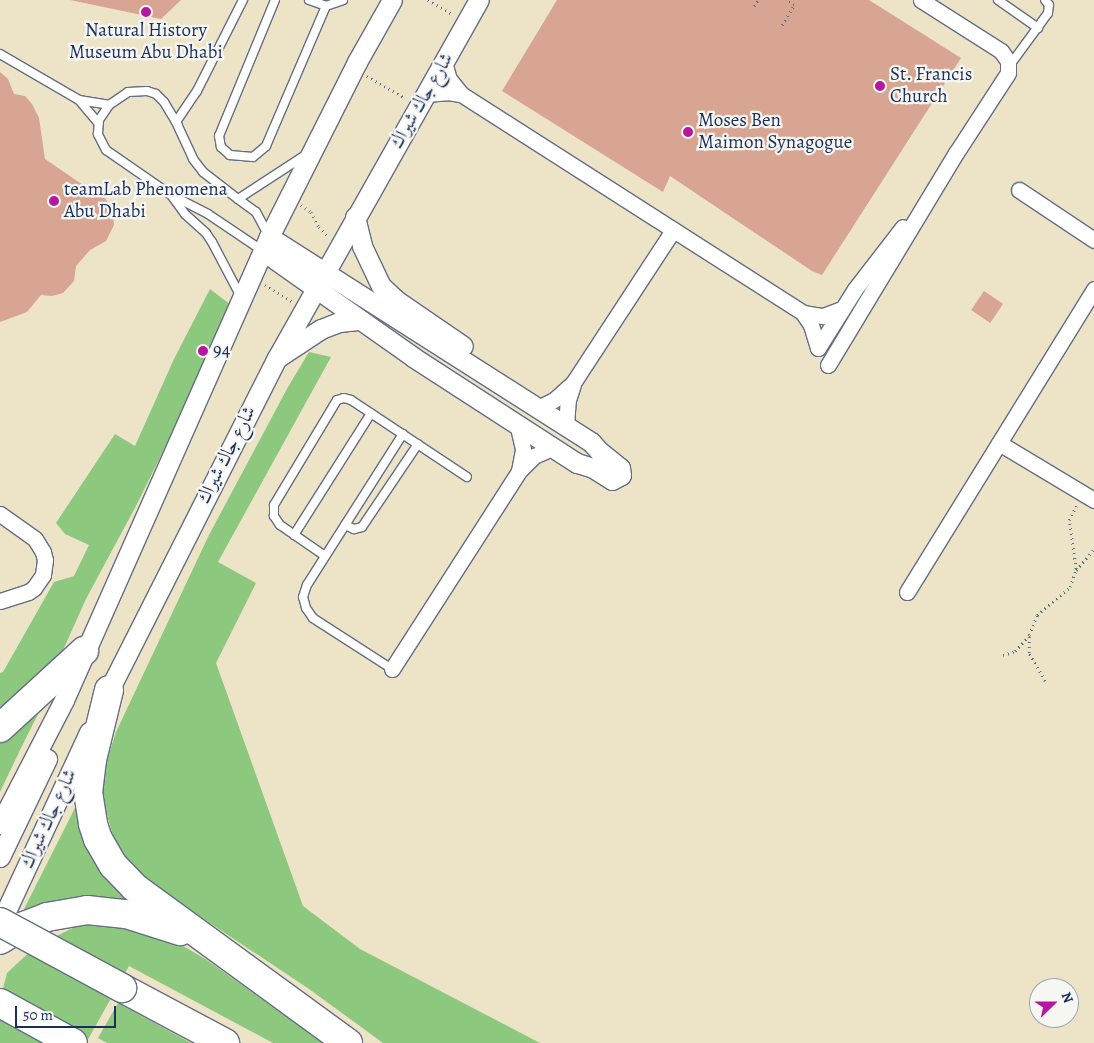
<!DOCTYPE html>
<html>
<head>
<meta charset="utf-8">
<style>
	body { margin:0 }
	#map { position:relative; width:1094px; height:1043px; overflow:hidden; background:#ede4c8; font-family:Alegreya,Amiri,serif }
	div>[style] { position:absolute }
	.green>* { inset:0; background:#8cc87e }
	.building>* { inset:0; background:#d7a592; transform-origin:0 0 }
	.path>* { height:2.5px; margin-top:-1.25px; transform-origin:0; background:repeating-linear-gradient(90deg,#646e83 0 1px,transparent 0 5px) }
	.roads { filter:drop-shadow(1px 0 #646e83) drop-shadow(-1px 0 #646e83) drop-shadow(0 1px #646e83) drop-shadow(0 -1px #646e83) }
	.service>* { height:8px; margin:-4px; padding:0 4px; transform-origin:4px; border-radius:4px; background:#fff }
	.minor>* { height:15px; margin:-7.5px; padding:0 7.5px; transform-origin:7.5px; border-radius:7.5px; background:#fff }
	.tertiary>* { height:19px; margin:-9.5px; padding:0 9.5px; transform-origin:9.5px; border-radius:9.5px; background:#fff }
	.motorway>* { height:28px; margin:-14px; padding:0 14px; transform-origin:14px; border-radius:14px; background:#fff }
	.bridges { filter:drop-shadow(1px 0 #646e83) drop-shadow(-1px 0 #646e83) drop-shadow(0 1px #646e83) drop-shadow(0 -1px #646e83) }
	.motorway-bridge>* { height:28px; margin:-14px; padding:0 14px; transform-origin:14px; border-radius:14px; background:#fff }
	.dots>* { width:14px; height:14px; translate:-50% -50%; box-sizing:border-box; border:2px solid #f6f6f2; border-radius:50% }
	span { translate:-50% -50%; white-space:nowrap; text-align:center; line-height:1.15; -webkit-text-stroke:4.5px #f6f6f2; paint-order:stroke }
	.poi-label { font-size:19px; color:#1b2f5e }
	.left { translate:0 -50%; text-align:left }
	.street-label { font-size:19px; color:#1b2f5e }
	.north { position:absolute; left:1029px; top:978px; width:50px; height:50px; box-sizing:border-box; background:#f6f6f2; border:1px solid #9ea6b7; border-radius:50%; rotate:68deg; font-size:14px; font-weight:700; line-height:20px; text-align:center; color:#1b2f5e }
	.north::after { content:''; display:block; margin:auto; width:18px; height:22px; background:#b5179e; clip-path:polygon(50% 0,100% 100%,50% 72%,0 100%) }
	.scale { position:absolute; left:15px; top:1006px; width:101px; height:22px; box-sizing:border-box; border:2px solid #1b2f5e; border-top:0; padding-left:6px; font-size:15px; line-height:18px; white-space:nowrap; color:#1b2f5e; -webkit-text-stroke:4px #f6f6f2; paint-order:stroke }
</style>
</head>
<body>
<div id="map">
	<div class="green">
		<div style="clip-path:polygon(210px 289px,231px 305px,173px 431px,137px 504px,86px 599px,55px 668px,0 726px,0 673px,3px 672px,54px 582px,74px 576px,89px 545px,65px 534px,56px 523px,115px 434px,135px 446px,174px 359px)"></div>
		<div style="clip-path:polygon(309px 352px,331px 357px,218px 562px,256px 583px,216px 663px,303px 906px,360px 949px,540px 1043px,383px 1043px,309px 989px,144px 879px,127px 862px,114px 840px,102px 796px,105px 766px,116px 732px,209px 535px,288px 387px)"></div>
		<div style="clip-path:polygon(42px 706px,21px 748px,0 792px,0 740px,28px 722px)"></div>
		<div style="clip-path:polygon(81px 796px,90px 802px,153px 909px,18px 921px)"></div>
		<div style="clip-path:polygon(79px 925px,117px 926px,150px 932px,178px 943px,207px 960px,323px 1043px,273px 1043px,129px 966px,86px 1043px,0 1043px,0 1000px,7px 973px,36px 946px)"></div>
		<div style="clip-path:polygon(118px 1003px,191px 1043px,107px 1043px,98px 1038px)"></div>
	</div>
	<div class="building">
		<div style="clip-path:polygon(70px 0,181px 0,161px 19px)"></div>
		<div style="clip-path:polygon(557px 0,869px 0,961px 58px,822px 275px,812px 271px,670px 176px,663px 192px,502px 91px)"></div>
		<div style="clip-path:polygon(0 72px,8px 79px,14px 94px,25px 96px,32px 104px,39px 118px,45px 159px,86px 187px,102px 194px,112px 208px,114px 225px,106px 241px,90px 250px,76px 266px,74px 281px,63px 293px,52px 296px,41px 295px,27px 312px,0 322px)"></div>
		<div style="left:984px;top:291px;width:23px;height:23px;rotate:34deg"></div>
	</div>
	<div class="path">
		<div style="left:428px;top:0;width:28px;rotate:30deg"></div>
		<div style="left:754px;top:6px;width:7px;rotate:-56deg"></div>
		<div style="left:782px;top:25px;width:23px;rotate:-59deg"></div>
		<div style="left:794px;top:5px;width:9px;rotate:-148deg"></div>
		<div style="left:367px;top:76px;width:44px;rotate:30.1deg"></div>
		<div style="left:301px;top:205px;width:12px;rotate:35deg"></div>
		<div style="left:311px;top:212px;width:17px;rotate:62deg"></div>
		<div style="left:319px;top:227px;width:13px;rotate:45deg"></div>
		<div style="left:265px;top:285px;width:31px;rotate:31deg"></div>
		<div style="left:1076px;top:569px;width:49px;rotate:-98.1deg"></div>
		<div style="left:1069px;top:520px;width:16px;rotate:-63deg"></div>
		<div style="left:1003px;top:655px;width:13px;rotate:-18deg"></div>
		<div style="left:1015px;top:651px;width:21px;rotate:-47deg"></div>
		<div style="left:1045px;top:681px;width:32px;rotate:-120deg"></div>
		<div style="left:1029px;top:653px;width:18px;rotate:-90deg"></div>
		<div style="left:1029px;top:635px;width:22px;rotate:-68deg"></div>
		<div style="left:1037px;top:615px;width:43px;rotate:-40.3deg"></div>
		<div style="left:1070px;top:587px;width:18px;rotate:-71deg"></div>
		<div style="left:1076px;top:570px;width:28px;rotate:-49deg"></div>
	</div>
	<div class="roads">
		<div class="service">
			<div style="left:275px;top:0;width:147px;rotate:112.4deg"></div>
			<div style="left:219px;top:136px;width:11px;rotate:80deg"></div>
			<div style="left:221px;top:147px;width:12px;rotate:42deg"></div>
			<div style="left:230px;top:155px;width:23px;rotate:5deg"></div>
			<div style="left:253px;top:157px;width:17px;rotate:-40deg"></div>
			<div style="left:266px;top:146px;width:152px;rotate:-66.8deg"></div>
			<div style="left:309px;top:0;width:18px;rotate:19deg"></div>
			<div style="left:326px;top:6px;width:18px;rotate:-19deg"></div>
			<div style="left:998px;top:0;width:49px;rotate:35deg"></div>
			<div style="left:0;top:54px;width:91px;rotate:30.2deg"></div>
			<div style="left:79px;top:100px;width:30px;rotate:9deg"></div>
			<div style="left:1010px;top:65px;width:64px;rotate:-53.8deg"></div>
			<div style="left:1048px;top:13px;width:8px;rotate:-83deg"></div>
			<div style="left:1049px;top:5px;width:6px;rotate:-129deg"></div>
			<div style="left:79px;top:100px;width:30px;rotate:50deg"></div>
			<div style="left:176px;top:122px;width:37px;rotate:-56deg"></div>
			<div style="left:197px;top:91px;width:102px;rotate:-63.2deg"></div>
			<div style="left:173px;top:196px;width:39px;rotate:27deg"></div>
			<div style="left:208px;top:214px;width:66px;rotate:33.9deg"></div>
			<div style="left:238px;top:199px;width:22px;rotate:36deg"></div>
			<div style="left:256px;top:212px;width:24px;rotate:62deg"></div>
			<div style="left:241px;top:297px;width:62px;rotate:-117.8deg"></div>
			<div style="left:212px;top:242px;width:11px;rotate:-124deg"></div>
			<div style="left:206px;top:233px;width:28px;rotate:-138deg"></div>
			<div style="left:185px;top:214px;width:24px;rotate:-126deg"></div>
			<div style="left:171px;top:195px;width:79px;rotate:-145.3deg"></div>
			<div style="left:106px;top:150px;width:18px;rotate:-117deg"></div>
			<div style="left:98px;top:134px;width:14px;rotate:-86deg"></div>
			<div style="left:99px;top:120px;width:18px;rotate:-56deg"></div>
			<div style="left:109px;top:105px;width:23px;rotate:-34deg"></div>
			<div style="left:128px;top:92px;width:19px;rotate:-3deg"></div>
			<div style="left:147px;top:91px;width:9px;rotate:18deg"></div>
			<div style="left:156px;top:94px;width:11px;rotate:45deg"></div>
			<div style="left:164px;top:102px;width:26px;rotate:59deg"></div>
			<div style="left:177px;top:124px;width:38px;rotate:65deg"></div>
			<div style="left:193px;top:159px;width:16px;rotate:52deg"></div>
			<div style="left:203px;top:172px;width:44px;rotate:37.6deg"></div>
			<div style="left:238px;top:199px;width:79px;rotate:-33.1deg"></div>
			<div style="left:345px;top:525px;width:10px;rotate:24deg"></div>
			<div style="left:354px;top:529px;width:8px;rotate:-14deg"></div>
			<div style="left:362px;top:527px;width:100px;rotate:-56deg"></div>
			<div style="left:294px;top:535px;width:144px;rotate:-57.7deg"></div>
			<div style="left:325px;top:556px;width:55px;rotate:-145.4deg"></div>
			<div style="left:280px;top:525px;width:11px;rotate:-124deg"></div>
			<div style="left:274px;top:516px;width:11px;rotate:-90deg"></div>
			<div style="left:274px;top:505px;width:122px;rotate:-59deg"></div>
			<div style="left:337px;top:400px;width:7px;rotate:-16deg"></div>
			<div style="left:344px;top:398px;width:7px;rotate:16deg"></div>
			<div style="left:351px;top:400px;width:139px;rotate:33.6deg"></div>
			<div style="left:392px;top:669px;width:94px;rotate:-147.2deg"></div>
			<div style="left:313px;top:618px;width:12px;rotate:-125deg"></div>
			<div style="left:306px;top:608px;width:11px;rotate:-105deg"></div>
			<div style="left:303px;top:597px;width:13px;rotate:-72deg"></div>
			<div style="left:307px;top:585px;width:179px;rotate:-57.6deg"></div>
		</div>
		<div class="minor">
			<div style="left:444px;top:62px;width:18px;rotate:74deg"></div>
			<div style="left:449px;top:79px;width:19px;rotate:51deg"></div>
			<div style="left:461px;top:94px;width:406px;rotate:32.6deg"></div>
			<div style="left:803px;top:313px;width:20px;rotate:9deg"></div>
			<div style="left:823px;top:316px;width:19px;rotate:-21deg"></div>
			<div style="left:426px;top:94px;width:21px;rotate:-5deg"></div>
			<div style="left:447px;top:92px;width:14px;rotate:8deg"></div>
			<div style="left:1019px;top:190px;width:90px;rotate:33.7deg"></div>
			<div style="left:803px;top:313px;width:14px;rotate:56deg"></div>
			<div style="left:811px;top:325px;width:24px;rotate:73deg"></div>
			<div style="left:818px;top:348px;width:70px;rotate:-57.9deg"></div>
			<div style="left:855px;top:289px;width:78px;rotate:-52.3deg"></div>
			<div style="left:828px;top:365px;width:248px;rotate:-58.9deg"></div>
			<div style="left:956px;top:153px;width:95px;rotate:-57deg"></div>
			<div style="left:1008px;top:73px;width:12px;rotate:-90deg"></div>
			<div style="left:1008px;top:61px;width:12px;rotate:-125deg"></div>
			<div style="left:1001px;top:51px;width:95px;rotate:-147.5deg"></div>
			<div style="left:538px;top:408px;width:18px;rotate:-27deg"></div>
			<div style="left:554px;top:400px;width:25px;rotate:-42deg"></div>
			<div style="left:573px;top:383px;width:183px;rotate:-56.8deg"></div>
			<div style="left:517px;top:423px;width:28px;rotate:77deg"></div>
			<div style="left:523px;top:450px;width:21px;rotate:101deg"></div>
			<div style="left:566px;top:426px;width:26px;rotate:-86deg"></div>
			<div style="left:568px;top:400px;width:16px;rotate:-72deg"></div>
			<div style="left:999px;top:443px;width:111px;rotate:31deg"></div>
			<div style="left:0;top:514px;width:43px;rotate:35.5deg"></div>
			<div style="left:35px;top:539px;width:15px;rotate:58deg"></div>
			<div style="left:43px;top:552px;width:8px;rotate:76deg"></div>
			<div style="left:45px;top:560px;width:15px;rotate:98deg"></div>
			<div style="left:43px;top:575px;width:16px;rotate:125deg"></div>
			<div style="left:34px;top:588px;width:7px;rotate:146deg"></div>
			<div style="left:28px;top:592px;width:29px;rotate:162deg"></div>
			<div style="left:907px;top:592px;width:356px;rotate:-58.3deg"></div>
			<div style="left:392px;top:669px;width:235px;rotate:-57.3deg"></div>
			<div style="left:519px;top:471px;width:21px;rotate:-45deg"></div>
			<div style="left:534px;top:456px;width:22px;rotate:-24deg"></div>
		</div>
		<div class="tertiary">
			<div style="left:355px;top:217px;width:30px;rotate:76deg"></div>
			<div style="left:362px;top:246px;width:44px;rotate:64.6deg"></div>
			<div style="left:381px;top:286px;width:21px;rotate:43deg"></div>
			<div style="left:396px;top:300px;width:81px;rotate:34.5deg"></div>
			<div style="left:263px;top:251px;width:184px;rotate:35.2deg"></div>
			<div style="left:413px;top:357px;width:195px;rotate:32.9deg"></div>
			<div style="left:577px;top:463px;width:17px;rotate:17deg"></div>
			<div style="left:593px;top:468px;width:22px;rotate:32deg"></div>
			<div style="left:612px;top:480px;width:10px;rotate:-29deg"></div>
			<div style="left:621px;top:475px;width:7px;rotate:-98deg"></div>
			<div style="left:620px;top:468px;width:26px;rotate:-141deg"></div>
			<div style="left:600px;top:452px;width:13px;rotate:-132deg"></div>
			<div style="left:591px;top:442px;width:382px;rotate:-147.5deg"></div>
			<div style="left:280px;top:356px;width:49px;rotate:-33.4deg"></div>
			<div style="left:321px;top:329px;width:19px;rotate:-21deg"></div>
			<div style="left:339px;top:322px;width:19px;rotate:-6deg"></div>
			<div style="left:104px;top:700px;width:383px;rotate:-63.2deg"></div>
			<div style="left:277px;top:358px;width:411px;rotate:-60.6deg"></div>
			<div style="left:0;top:824px;width:140px;rotate:-62.7deg"></div>
			<div style="left:64px;top:700px;width:506px;rotate:-66.12deg"></div>
			<div style="left:269px;top:237px;width:196px;rotate:-63.3deg"></div>
			<div style="left:357px;top:62px;width:71px;rotate:-60.6deg"></div>
			<div style="left:0;top:857px;width:109px;rotate:-64.4deg"></div>
			<div style="left:0;top:924px;width:212px;rotate:-65.1deg"></div>
		</div>
		<div class="motorway">
			<div style="left:109px;top:690px;width:72px;rotate:103.7deg"></div>
			<div style="left:92px;top:760px;width:32px;rotate:97deg"></div>
			<div style="left:88px;top:792px;width:32px;rotate:81deg"></div>
			<div style="left:93px;top:824px;width:16px;rotate:72deg"></div>
			<div style="left:98px;top:839px;width:30px;rotate:60deg"></div>
			<div style="left:113px;top:865px;width:30px;rotate:46deg"></div>
			<div style="left:134px;top:887px;width:265px;rotate:36.1deg"></div>
			<div style="left:0;top:728px;width:114px;rotate:-42.5deg"></div>
			<div style="left:0;top:940px;width:25px;rotate:-32deg"></div>
			<div style="left:21px;top:927px;width:28px;rotate:-21deg"></div>
			<div style="left:47px;top:917px;width:41px;rotate:-9.9deg"></div>
			<div style="left:87px;top:910px;width:39px;rotate:6deg"></div>
			<div style="left:126px;top:914px;width:57px;rotate:17.5deg"></div>
			<div style="left:122px;top:988px;width:117px;rotate:28.1deg"></div>
			<div style="left:0;top:1003px;width:83px;rotate:28.7deg"></div>
		</div>
	</div>
	<div class="bridges">
		<div class="motorway-bridge">
			<div style="left:0;top:922px;width:139px;rotate:28.4deg"></div>
		</div>
	</div>
	<div class="dots">
		<div style="left:146px;top:12px;background:#b5179e"></div>
		<div style="left:880px;top:86px;background:#b5179e"></div>
		<div style="left:688px;top:132px;background:#b5179e"></div>
		<div style="left:54px;top:201px;background:#b5179e"></div>
		<div style="left:203px;top:351px;background:#b5179e"></div>
	</div>
	<div class="poi-label">
		<span style="left:146px;top:42px">Natural History<br>Museum Abu Dhabi</span>
		<span class="left" style="left:890px;top:86px">St. Francis<br>Church</span>
		<span class="left" style="left:698px;top:132px">Moses Ben<br>Maimon Synagogue</span>
		<span class="left" style="left:64px;top:201px">teamLab Phenomena<br>Abu Dhabi</span>
		<span class="left" style="left:213px;top:351px">94</span>
	</div>
	<div class="street-label">
		<span style="left:422px;top:101px;rotate:-60deg">شارع جاك شيراك</span>
		<span style="left:227px;top:455px;rotate:-63deg">شارع جاك شيراك</span>
		<span style="left:49px;top:819px;rotate:-65deg">شارع جاك شيراك</span>
	</div>
	<div class="north">N</div>
	<div class="scale">50 m</div>
</div>
</body>
</html>
